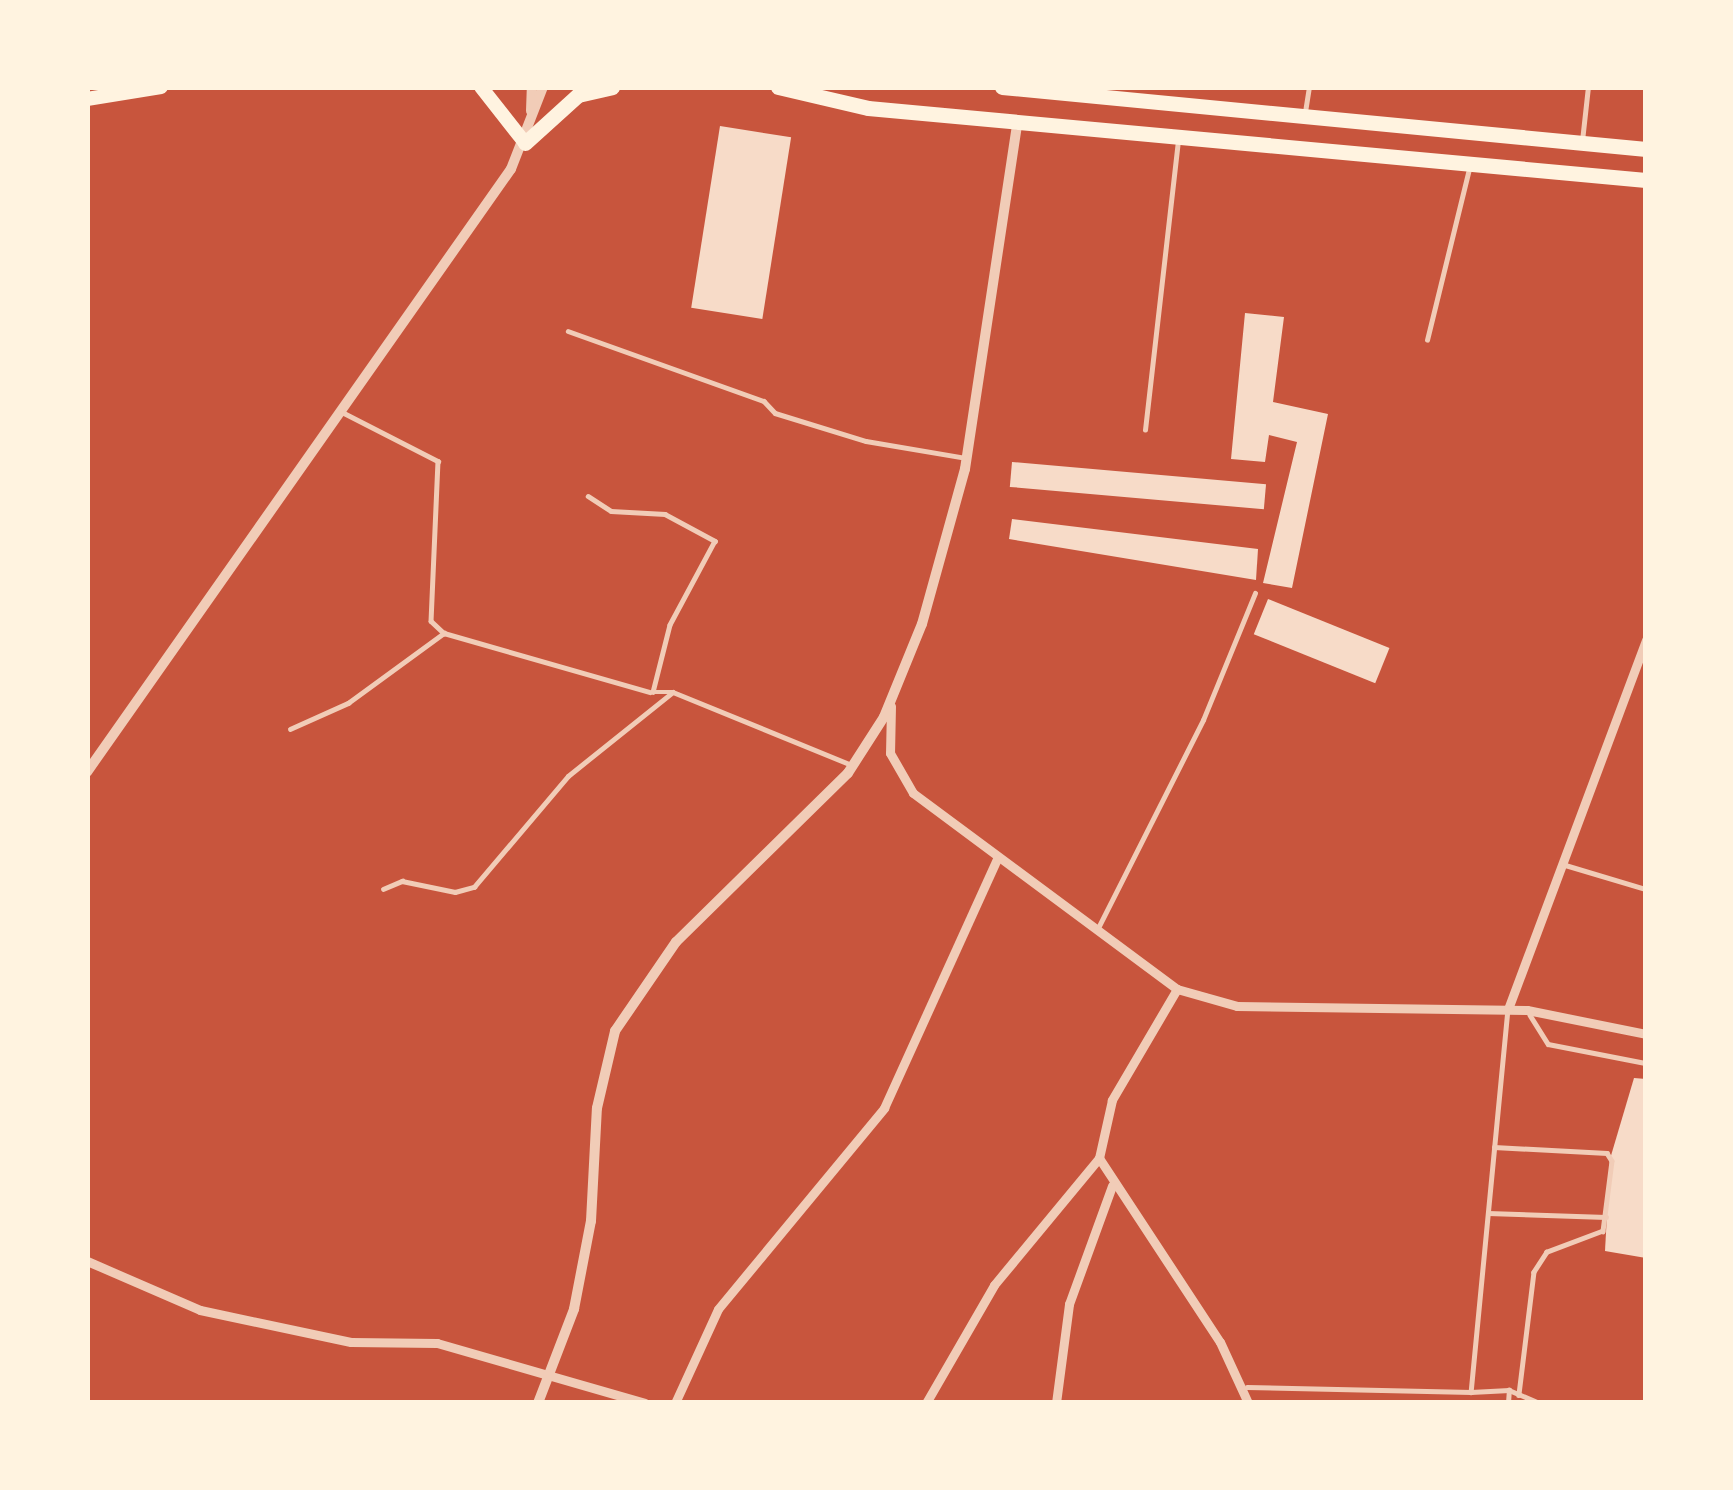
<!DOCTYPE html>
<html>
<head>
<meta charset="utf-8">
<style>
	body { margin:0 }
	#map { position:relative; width:1733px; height:1490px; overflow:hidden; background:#c8553d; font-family:"Roboto Condensed",sans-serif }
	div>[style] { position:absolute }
	.building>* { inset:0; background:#f7dbc8; transform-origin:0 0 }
	.service>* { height:4.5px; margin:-2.25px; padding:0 2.25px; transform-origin:2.25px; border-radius:2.25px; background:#f1ccb7 }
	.minor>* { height:9px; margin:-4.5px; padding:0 4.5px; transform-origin:4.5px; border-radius:4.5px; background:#f1ccb7 }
	.tertiary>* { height:10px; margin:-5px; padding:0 5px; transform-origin:5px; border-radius:5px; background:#f1ccb7 }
	.primary>* { height:14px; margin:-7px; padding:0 7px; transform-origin:7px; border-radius:7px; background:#fff3e0 }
	.trunk>* { height:15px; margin:-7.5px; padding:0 7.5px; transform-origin:7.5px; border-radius:7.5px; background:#fff3e0 }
	span { translate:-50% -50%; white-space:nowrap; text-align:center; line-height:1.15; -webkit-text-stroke:9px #fff3e0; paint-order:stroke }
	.frame { position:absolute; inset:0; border:90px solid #fff3e0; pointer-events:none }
</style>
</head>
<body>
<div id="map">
	<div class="building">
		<div style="left:720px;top:126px;width:72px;height:184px;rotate:9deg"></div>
		<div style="clip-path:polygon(1245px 313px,1284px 317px,1273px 402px,1328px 414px,1292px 588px,1263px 583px,1297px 442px,1269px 435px,1265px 462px,1231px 459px)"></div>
		<div style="left:1012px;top:462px;width:255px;height:25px;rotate:5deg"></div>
		<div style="clip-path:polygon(1012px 519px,1258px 549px,1256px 580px,1009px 539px)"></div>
		<div style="left:1268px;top:599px;width:131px;height:38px;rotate:22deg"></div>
		<div style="clip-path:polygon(1634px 1078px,1646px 1079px,1646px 1258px,1605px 1251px,1610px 1159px)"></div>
	</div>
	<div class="service">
		<div style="left:1305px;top:112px;width:25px;rotate:-81deg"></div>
		<div style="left:1582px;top:141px;width:54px;rotate:-83.7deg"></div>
		<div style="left:568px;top:331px;width:208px;rotate:19.7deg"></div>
		<div style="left:764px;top:401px;width:16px;rotate:47deg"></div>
		<div style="left:775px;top:413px;width:95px;rotate:17.1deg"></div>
		<div style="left:866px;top:441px;width:102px;rotate:9.6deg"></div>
		<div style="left:1427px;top:340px;width:176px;rotate:-76.2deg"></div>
		<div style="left:344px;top:413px;width:106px;rotate:27.1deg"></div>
		<div style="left:438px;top:461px;width:160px;rotate:92.5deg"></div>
		<div style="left:431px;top:621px;width:18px;rotate:43deg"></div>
		<div style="left:444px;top:633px;width:214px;rotate:16deg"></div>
		<div style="left:1145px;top:430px;width:293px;rotate:-83.5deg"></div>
		<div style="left:588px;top:496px;width:27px;rotate:33deg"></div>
		<div style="left:611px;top:511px;width:54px;rotate:3.2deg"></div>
		<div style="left:665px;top:514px;width:57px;rotate:28.4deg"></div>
		<div style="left:715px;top:541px;width:95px;rotate:118.2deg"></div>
		<div style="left:670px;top:625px;width:69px;rotate:104.2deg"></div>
		<div style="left:653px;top:692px;width:20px"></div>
		<div style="left:673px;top:692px;width:190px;rotate:22.2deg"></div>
		<div style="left:290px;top:729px;width:64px;rotate:-24.1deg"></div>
		<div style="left:348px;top:703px;width:119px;rotate:-36.1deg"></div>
		<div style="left:1562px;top:864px;width:88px;rotate:16.6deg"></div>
		<div style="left:383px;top:889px;width:21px;rotate:-23deg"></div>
		<div style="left:402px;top:881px;width:54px;rotate:11.7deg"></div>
		<div style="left:455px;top:892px;width:20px;rotate:-15deg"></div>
		<div style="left:474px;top:887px;width:145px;rotate:-49.7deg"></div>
		<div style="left:568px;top:776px;width:134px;rotate:-38.7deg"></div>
		<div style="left:1097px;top:930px;width:235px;rotate:-63.2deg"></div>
		<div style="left:1203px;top:720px;width:137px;rotate:-67.7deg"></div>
		<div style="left:1508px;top:1009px;width:385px;rotate:95.5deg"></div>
		<div style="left:1471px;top:1392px;width:38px;rotate:-3deg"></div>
		<div style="left:1509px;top:1390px;width:34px;rotate:23deg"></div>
		<div style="left:1530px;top:1015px;width:34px;rotate:58deg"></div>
		<div style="left:1548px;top:1044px;width:100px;rotate:11deg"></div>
		<div style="left:1494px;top:1147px;width:113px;rotate:3deg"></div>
		<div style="left:1607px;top:1153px;width:9px;rotate:58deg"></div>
		<div style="left:1612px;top:1161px;width:71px;rotate:97.3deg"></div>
		<div style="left:1603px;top:1231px;width:60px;rotate:159.4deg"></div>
		<div style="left:1547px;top:1252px;width:24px;rotate:123deg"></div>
		<div style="left:1534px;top:1272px;width:124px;rotate:97deg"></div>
		<div style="left:1488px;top:1213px;width:118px;rotate:1.9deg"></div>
		<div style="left:1247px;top:1387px;width:224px;rotate:1.3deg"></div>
		<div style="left:1508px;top:1403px;width:13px;rotate:-86deg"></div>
	</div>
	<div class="minor">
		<div style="left:891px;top:706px;width:47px;rotate:91.2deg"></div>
		<div style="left:890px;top:753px;width:46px;rotate:60.1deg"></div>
		<div style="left:913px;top:793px;width:329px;rotate:36.6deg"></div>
		<div style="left:1177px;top:989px;width:129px;rotate:120.4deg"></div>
		<div style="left:1112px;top:1100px;width:59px;rotate:102.6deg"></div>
		<div style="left:1099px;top:1158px;width:220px;rotate:56.7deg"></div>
		<div style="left:1220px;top:1342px;width:67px;rotate:65.3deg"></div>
		<div style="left:1177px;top:989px;width:62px;rotate:15.8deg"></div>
		<div style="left:1237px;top:1006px;width:290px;rotate:0.8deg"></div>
		<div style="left:1527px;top:1010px;width:121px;rotate:11.4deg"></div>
		<div style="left:1508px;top:1009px;width:394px;rotate:-69.5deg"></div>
		<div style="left:87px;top:1261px;width:123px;rotate:23.4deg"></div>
		<div style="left:200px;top:1310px;width:154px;rotate:12deg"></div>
		<div style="left:351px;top:1342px;width:86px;rotate:0.7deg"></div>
		<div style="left:437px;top:1343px;width:216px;rotate:16.1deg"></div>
		<div style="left:675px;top:1403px;width:103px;rotate:-65.4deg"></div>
		<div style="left:718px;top:1309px;width:261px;rotate:-50.4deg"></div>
		<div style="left:884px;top:1108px;width:273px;rotate:-65.6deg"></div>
		<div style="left:926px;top:1403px;width:136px;rotate:-60deg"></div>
		<div style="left:994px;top:1285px;width:165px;rotate:-50.4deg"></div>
		<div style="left:1056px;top:1403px;width:100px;rotate:-82.5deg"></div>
		<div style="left:1069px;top:1304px;width:126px;rotate:-70deg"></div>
	</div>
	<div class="tertiary">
		<div style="left:531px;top:111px;width:24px;rotate:-88deg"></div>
		<div style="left:87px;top:772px;width:737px;rotate:-54.89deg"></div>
		<div style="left:511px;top:169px;width:88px;rotate:-68.7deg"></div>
		<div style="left:538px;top:1403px;width:101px;rotate:-69deg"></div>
		<div style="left:574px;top:1309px;width:90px;rotate:-79.1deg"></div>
		<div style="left:591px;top:1221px;width:113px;rotate:-87deg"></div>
		<div style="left:597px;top:1108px;width:79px;rotate:-76.8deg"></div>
		<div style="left:615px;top:1031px;width:108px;rotate:-55.6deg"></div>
		<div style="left:676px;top:942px;width:241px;rotate:-44.5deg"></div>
		<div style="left:848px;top:773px;width:67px;rotate:-57.3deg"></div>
		<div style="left:884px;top:717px;width:100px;rotate:-67.8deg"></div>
		<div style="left:922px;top:624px;width:161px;rotate:-74.5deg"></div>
		<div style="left:965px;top:469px;width:349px;rotate:-81.4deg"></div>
	</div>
	<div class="primary">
		<div style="left:481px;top:87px;width:71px;rotate:51.8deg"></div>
		<div style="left:87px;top:99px;width:75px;rotate:-9.2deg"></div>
	</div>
	<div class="trunk">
		<div style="left:778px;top:87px;width:92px;rotate:13.1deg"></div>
		<div style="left:868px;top:108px;width:781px;rotate:5.29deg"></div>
		<div style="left:1002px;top:87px;width:647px;rotate:5.5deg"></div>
		<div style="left:525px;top:143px;width:72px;rotate:-42.2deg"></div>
		<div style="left:578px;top:95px;width:35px;rotate:-13deg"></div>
	</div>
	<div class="frame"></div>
</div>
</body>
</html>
